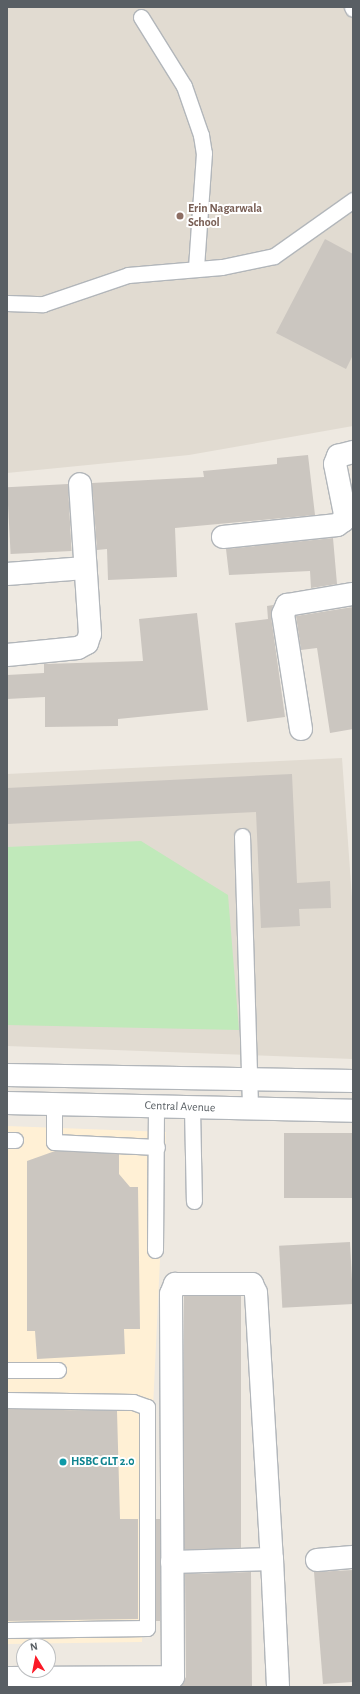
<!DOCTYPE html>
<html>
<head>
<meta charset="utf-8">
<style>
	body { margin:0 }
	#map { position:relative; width:360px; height:1694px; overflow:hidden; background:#eee9e1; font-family:"Alegreya Sans",sans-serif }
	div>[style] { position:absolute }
	.commercial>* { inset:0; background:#fff0d5 }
	.education>* { inset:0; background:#e1dbd1 }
	.green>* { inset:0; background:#c0e9ba }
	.building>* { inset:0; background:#cbc6c0; transform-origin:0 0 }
	.roads { filter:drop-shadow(1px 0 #b2b6ba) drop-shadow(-1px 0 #b2b6ba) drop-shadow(0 1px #b2b6ba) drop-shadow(0 -1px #b2b6ba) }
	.lane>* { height:15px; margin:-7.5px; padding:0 7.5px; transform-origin:7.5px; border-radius:7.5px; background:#fff }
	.street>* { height:22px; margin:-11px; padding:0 11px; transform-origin:11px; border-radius:11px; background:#fff }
	.secondary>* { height:22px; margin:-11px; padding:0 11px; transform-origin:11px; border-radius:11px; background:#fff }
	.dots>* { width:11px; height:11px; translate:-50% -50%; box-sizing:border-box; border:2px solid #fff; border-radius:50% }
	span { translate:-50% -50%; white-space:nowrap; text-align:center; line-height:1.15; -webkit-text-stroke:4px #fff; paint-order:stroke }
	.education-label { font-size:12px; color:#785e54; font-weight:700 }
	.left { translate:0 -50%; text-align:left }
	.street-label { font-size:12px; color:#595f64 }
	.culture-label { font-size:12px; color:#0d838f; font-weight:700 }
	.frame { position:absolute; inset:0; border:8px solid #595f64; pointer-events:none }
	.north { position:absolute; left:16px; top:1638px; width:40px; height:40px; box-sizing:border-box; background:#fff; border:1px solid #bdbfc1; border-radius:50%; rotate:350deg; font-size:11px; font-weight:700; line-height:16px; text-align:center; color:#595f64 }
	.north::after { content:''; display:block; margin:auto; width:14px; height:18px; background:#fb1a27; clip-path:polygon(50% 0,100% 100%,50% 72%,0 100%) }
</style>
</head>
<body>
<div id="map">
	<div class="commercial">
		<div style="clip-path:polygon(7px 1126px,166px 1132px,142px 1642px,7px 1644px)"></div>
	</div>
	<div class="education">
		<div style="clip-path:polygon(7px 7px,353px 7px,353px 426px,189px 455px,7px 473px)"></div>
		<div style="clip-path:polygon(342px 758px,353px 912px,353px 1059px,7px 1046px,7px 774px)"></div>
	</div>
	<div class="green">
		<div style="clip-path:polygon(141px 841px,228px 895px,239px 1030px,7px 1025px,7px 847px)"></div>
	</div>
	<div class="building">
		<div style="clip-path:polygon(325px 239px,353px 254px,353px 355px,346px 369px,276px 333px)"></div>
		<div style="clip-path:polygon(308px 455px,315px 515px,175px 528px,177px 577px,108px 580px,107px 549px,97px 550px,92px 483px,204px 477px,203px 471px,277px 464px,277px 458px)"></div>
		<div style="left:68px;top:484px;width:67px;height:61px;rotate:87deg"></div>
		<div style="clip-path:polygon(333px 538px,337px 584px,311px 588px,310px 571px,229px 575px,226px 549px)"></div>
		<div style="clip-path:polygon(273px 605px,271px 616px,285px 717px,247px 722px,235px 623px,268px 619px,267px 606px)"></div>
		<div style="clip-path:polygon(353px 607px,353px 729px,330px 733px,317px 648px,301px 650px,296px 616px)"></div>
		<div style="clip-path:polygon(197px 613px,208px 710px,118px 719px,118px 726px,45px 727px,45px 697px,7px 699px,7px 675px,44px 673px,44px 664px,143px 661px,139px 619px)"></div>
		<div style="clip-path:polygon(292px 774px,297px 883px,330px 881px,331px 908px,299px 909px,300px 926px,261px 928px,256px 812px,7px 824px,7px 788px)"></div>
		<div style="left:353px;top:1133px;width:65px;height:69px;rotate:90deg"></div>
		<div style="clip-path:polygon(55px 1151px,119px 1154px,119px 1174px,130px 1187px,138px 1187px,140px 1329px,124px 1329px,125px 1354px,37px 1359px,35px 1331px,27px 1331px,27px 1161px)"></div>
		<div style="left:350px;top:1242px;width:62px;height:71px;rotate:87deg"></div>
		<div style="left:184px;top:1296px;width:57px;height:253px"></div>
		<div style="clip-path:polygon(7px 1409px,117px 1411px,120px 1519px,138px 1519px,138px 1619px,7px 1621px)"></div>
		<div style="left:156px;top:1519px;width:4px;height:102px"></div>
		<div style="clip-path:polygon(353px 1570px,353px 1682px,323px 1684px,314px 1572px)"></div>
		<div style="clip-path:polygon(251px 1572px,252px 1687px,180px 1687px,186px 1677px,185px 1574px)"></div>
	</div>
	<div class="roads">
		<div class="lane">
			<div style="left:352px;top:7px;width:2px;rotate:63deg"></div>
			<div style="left:141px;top:17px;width:81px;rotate:58.1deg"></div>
			<div style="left:184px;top:86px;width:52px;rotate:70.9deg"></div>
			<div style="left:201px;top:135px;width:18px;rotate:81deg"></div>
			<div style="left:204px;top:153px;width:115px;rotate:94deg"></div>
			<div style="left:7px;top:303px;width:36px;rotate:2deg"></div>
			<div style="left:43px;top:304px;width:90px;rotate:-18.8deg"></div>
			<div style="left:128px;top:275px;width:94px;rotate:-4.9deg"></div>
			<div style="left:222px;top:267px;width:53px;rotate:-11.9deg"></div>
			<div style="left:274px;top:256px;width:97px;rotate:-35.3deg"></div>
			<div style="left:242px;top:836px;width:273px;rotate:88.3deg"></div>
			<div style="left:54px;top:1104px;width:38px;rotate:90deg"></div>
			<div style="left:54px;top:1142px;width:103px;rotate:2.8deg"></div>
			<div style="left:192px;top:1108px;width:93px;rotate:88.8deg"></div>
			<div style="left:7px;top:1140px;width:8px"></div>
			<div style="left:155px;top:1250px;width:144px;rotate:-89.6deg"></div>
			<div style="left:7px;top:1370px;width:51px"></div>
			<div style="left:7px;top:1400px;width:126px;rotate:0.9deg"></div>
			<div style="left:133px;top:1402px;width:15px;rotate:20deg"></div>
			<div style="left:147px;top:1407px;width:221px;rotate:90deg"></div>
			<div style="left:147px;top:1628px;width:140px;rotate:179.2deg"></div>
		</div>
		<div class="street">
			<div style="left:223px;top:537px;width:115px;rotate:-6deg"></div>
			<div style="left:337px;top:525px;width:7px;rotate:-34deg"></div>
			<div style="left:343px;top:521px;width:7px;rotate:-74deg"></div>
			<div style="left:345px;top:514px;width:51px;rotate:-101.3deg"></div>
			<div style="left:335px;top:464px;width:9px;rotate:-69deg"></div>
			<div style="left:338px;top:456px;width:16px;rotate:-15deg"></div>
			<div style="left:7px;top:574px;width:78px;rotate:-4.4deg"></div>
			<div style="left:7px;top:655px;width:71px;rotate:-5.6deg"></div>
			<div style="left:78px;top:648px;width:10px;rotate:-29deg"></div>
			<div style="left:87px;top:643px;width:9px;rotate:-72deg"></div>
			<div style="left:90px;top:634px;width:150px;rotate:-93.8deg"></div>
			<div style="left:301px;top:729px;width:116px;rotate:-98.9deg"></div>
			<div style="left:283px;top:614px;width:10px;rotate:-66deg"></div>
			<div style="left:287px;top:605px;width:67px;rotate:-9.5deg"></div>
			<div style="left:317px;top:1560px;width:36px;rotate:-5deg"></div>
			<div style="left:172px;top:1562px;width:100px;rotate:-1.7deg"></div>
			<div style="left:272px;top:1559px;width:128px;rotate:87.3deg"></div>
			<div style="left:7px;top:1678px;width:166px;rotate:-0.3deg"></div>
			<div style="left:173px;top:1677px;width:383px;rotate:-90.3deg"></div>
			<div style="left:171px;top:1294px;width:11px;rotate:-68deg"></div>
			<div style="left:175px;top:1284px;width:77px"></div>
			<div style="left:252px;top:1284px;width:10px;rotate:66deg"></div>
			<div style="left:256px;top:1293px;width:266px;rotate:86.6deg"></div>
		</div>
		<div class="secondary">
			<div style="left:7px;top:1075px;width:346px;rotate:1deg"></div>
			<div style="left:7px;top:1103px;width:346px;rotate:1.3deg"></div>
		</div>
	</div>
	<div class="dots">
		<div style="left:180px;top:216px;background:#8d6e63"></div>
		<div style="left:63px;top:1462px;background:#0f9aa8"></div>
	</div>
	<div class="education-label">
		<span class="left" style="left:188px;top:216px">Erin Nagarwala<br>School</span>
	</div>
	<div class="street-label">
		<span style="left:180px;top:1107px;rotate:2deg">Central Avenue</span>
	</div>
	<div class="culture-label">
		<span class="left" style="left:71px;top:1462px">HSBC GLT 2.0</span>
	</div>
	<div class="frame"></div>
	<div class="north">N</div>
</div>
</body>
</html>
